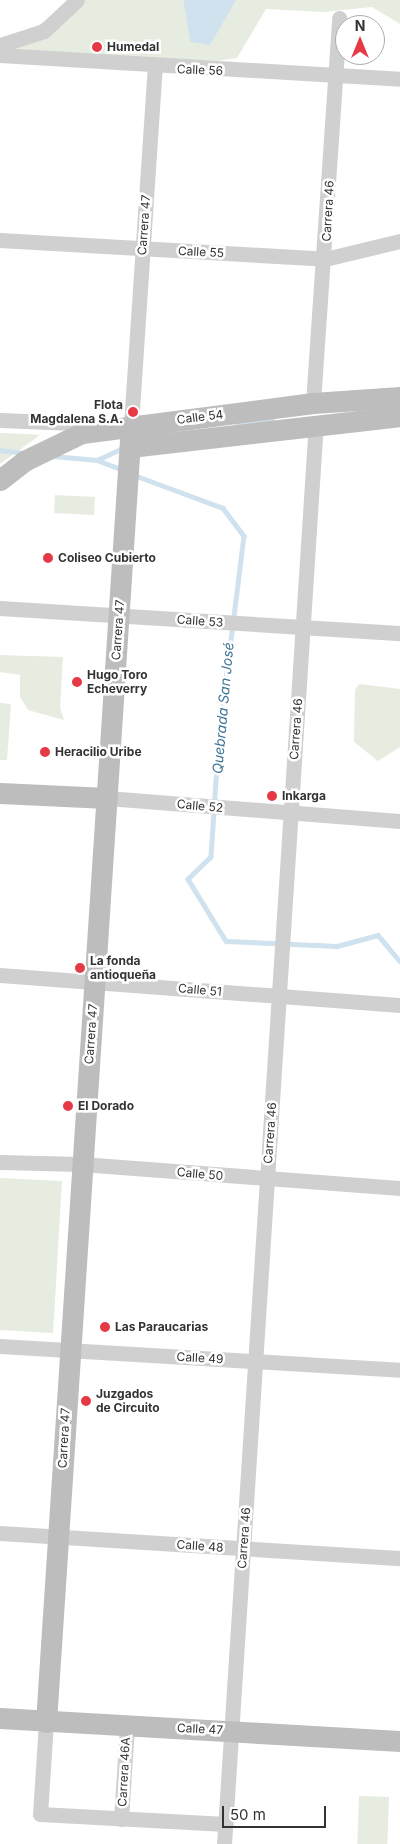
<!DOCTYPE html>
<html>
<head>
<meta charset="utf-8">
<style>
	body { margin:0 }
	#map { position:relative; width:400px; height:1844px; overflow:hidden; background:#fff; font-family:Inter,sans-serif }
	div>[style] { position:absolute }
	.green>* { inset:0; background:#e6ecdf; transform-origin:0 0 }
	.water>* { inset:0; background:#cfe2ee }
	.stream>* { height:4.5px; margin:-2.25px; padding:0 2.25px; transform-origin:2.25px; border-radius:2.25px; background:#cfe2ee }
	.street>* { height:15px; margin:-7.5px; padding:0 7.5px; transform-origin:7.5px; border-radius:7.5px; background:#d0d0d0 }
	.secondary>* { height:21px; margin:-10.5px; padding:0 10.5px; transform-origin:10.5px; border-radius:10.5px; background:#bdbdbd }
	.dots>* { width:14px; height:14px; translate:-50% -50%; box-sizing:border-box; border:2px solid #fff; border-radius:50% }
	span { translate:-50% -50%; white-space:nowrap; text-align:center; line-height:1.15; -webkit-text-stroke:5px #fff; paint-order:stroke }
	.poi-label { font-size:12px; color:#333; font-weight:700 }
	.left { translate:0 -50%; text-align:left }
	.right { translate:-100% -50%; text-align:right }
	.street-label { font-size:12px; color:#333 }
	.water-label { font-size:14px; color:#3f7597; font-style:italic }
	.north { position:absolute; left:335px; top:15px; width:50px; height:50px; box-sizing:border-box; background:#fff; border:1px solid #adadad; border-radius:50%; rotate:0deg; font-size:14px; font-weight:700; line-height:20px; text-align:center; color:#333 }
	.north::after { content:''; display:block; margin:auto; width:18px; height:22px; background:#e63946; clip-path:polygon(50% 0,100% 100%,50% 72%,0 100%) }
	.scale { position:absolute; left:222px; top:1806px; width:104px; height:22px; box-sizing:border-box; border:2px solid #333; border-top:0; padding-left:6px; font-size:15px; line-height:18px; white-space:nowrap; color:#333; -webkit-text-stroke:4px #fff; paint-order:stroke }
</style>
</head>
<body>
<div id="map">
	<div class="green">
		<div style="clip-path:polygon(74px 0,183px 0,190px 42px,236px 0,400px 0,400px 24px,372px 7px,324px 12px,266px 9px,237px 58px,216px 61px,0 53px)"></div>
		<div style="clip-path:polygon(0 433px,26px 434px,40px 435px,0 464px)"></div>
		<div style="left:55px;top:495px;width:40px;height:18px;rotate:3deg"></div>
		<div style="clip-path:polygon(0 655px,63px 657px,60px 707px,64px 720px,28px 710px,20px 697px,20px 675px,0 672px)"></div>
		<div style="clip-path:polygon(359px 684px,400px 689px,400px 747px,378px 761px,354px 742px,355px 690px)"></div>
		<div style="clip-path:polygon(0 703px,11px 704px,7px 760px,0 760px)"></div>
		<div style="clip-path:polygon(0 1178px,62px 1181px,53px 1333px,0 1330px)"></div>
		<div style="left:359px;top:1796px;width:30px;height:48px;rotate:2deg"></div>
	</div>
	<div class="water">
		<div style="clip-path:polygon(183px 0,236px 0,210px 45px,190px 42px)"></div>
	</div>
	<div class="stream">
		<div style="left:237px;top:423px;width:35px;rotate:-5deg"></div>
		<div style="left:0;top:450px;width:23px;rotate:7deg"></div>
		<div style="left:53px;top:456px;width:44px;rotate:5.2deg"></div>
		<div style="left:97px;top:460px;width:28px;rotate:21deg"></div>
		<div style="left:97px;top:460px;width:29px;rotate:-25deg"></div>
		<div style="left:134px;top:475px;width:95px;rotate:20.3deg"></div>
		<div style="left:223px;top:508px;width:35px;rotate:53deg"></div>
		<div style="left:244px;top:536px;width:202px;rotate:97.1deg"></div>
		<div style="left:219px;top:736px;width:121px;rotate:93.8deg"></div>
		<div style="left:211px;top:857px;width:32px;rotate:136deg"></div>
		<div style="left:188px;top:879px;width:73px;rotate:58.5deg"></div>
		<div style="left:226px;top:941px;width:111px;rotate:2.6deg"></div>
		<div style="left:337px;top:946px;width:42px;rotate:-15deg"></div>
		<div style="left:378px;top:935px;width:34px;rotate:50deg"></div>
	</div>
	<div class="street">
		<div style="left:0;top:45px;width:46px;rotate:-17.7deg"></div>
		<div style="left:44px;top:31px;width:45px;rotate:-43.2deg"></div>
		<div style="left:0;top:55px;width:401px;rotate:3.4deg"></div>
		<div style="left:0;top:240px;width:326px;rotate:3.3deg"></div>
		<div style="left:325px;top:259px;width:77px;rotate:-13.5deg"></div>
		<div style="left:313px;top:403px;width:386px;rotate:-86.1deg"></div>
		<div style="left:0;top:420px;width:98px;rotate:2.3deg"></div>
		<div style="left:121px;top:425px;width:10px"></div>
		<div style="left:131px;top:425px;width:358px;rotate:-86.2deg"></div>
		<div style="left:0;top:608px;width:401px;rotate:3.6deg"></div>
		<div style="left:107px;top:798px;width:294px;rotate:4.5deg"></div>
		<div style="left:0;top:975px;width:401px;rotate:4.3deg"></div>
		<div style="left:0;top:1162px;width:81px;rotate:1.4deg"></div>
		<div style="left:81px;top:1164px;width:320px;rotate:4.3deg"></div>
		<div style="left:0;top:1346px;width:401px;rotate:3.4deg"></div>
		<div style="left:0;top:1533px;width:401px;rotate:3.6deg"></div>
		<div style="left:46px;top:1722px;width:92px;rotate:93.7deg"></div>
		<div style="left:40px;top:1814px;width:186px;rotate:3.1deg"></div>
		<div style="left:121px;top:1819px;width:94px;rotate:-86.3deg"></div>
		<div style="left:224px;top:1844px;width:1424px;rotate:-86.3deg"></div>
	</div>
	<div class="secondary">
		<div style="left:130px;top:447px;width:272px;rotate:-6.5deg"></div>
		<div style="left:0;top:480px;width:31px;rotate:-38deg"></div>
		<div style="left:24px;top:461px;width:64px;rotate:-25.8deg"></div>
		<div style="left:82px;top:433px;width:233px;rotate:-7.4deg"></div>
		<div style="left:313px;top:403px;width:87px;rotate:-3.9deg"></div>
		<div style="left:0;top:793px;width:107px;rotate:2.7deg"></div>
		<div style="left:0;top:1718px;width:401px;rotate:3.3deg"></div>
		<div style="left:46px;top:1722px;width:1300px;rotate:-86.25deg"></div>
	</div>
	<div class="dots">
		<div style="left:97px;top:47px;background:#e63946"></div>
		<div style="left:133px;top:412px;background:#e63946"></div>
		<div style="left:48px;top:558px;background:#e63946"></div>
		<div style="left:77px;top:682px;background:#e63946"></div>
		<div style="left:45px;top:752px;background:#e63946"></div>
		<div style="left:272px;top:796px;background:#e63946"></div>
		<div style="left:80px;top:968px;background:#e63946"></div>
		<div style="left:68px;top:1106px;background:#e63946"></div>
		<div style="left:105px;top:1327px;background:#e63946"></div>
		<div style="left:86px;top:1401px;background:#e63946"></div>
	</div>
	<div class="poi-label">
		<span class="left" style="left:107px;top:47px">Humedal</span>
		<span class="right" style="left:123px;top:412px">Flota<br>Magdalena S.A.</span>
		<span class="left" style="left:58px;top:558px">Coliseo Cubierto</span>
		<span class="left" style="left:87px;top:682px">Hugo Toro<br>Echeverry</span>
		<span class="left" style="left:55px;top:752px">Heracilio Uribe</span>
		<span class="left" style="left:282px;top:796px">Inkarga</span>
		<span class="left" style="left:90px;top:968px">La fonda<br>antioqueña</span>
		<span class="left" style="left:78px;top:1106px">El Dorado</span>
		<span class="left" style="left:115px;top:1327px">Las Paraucarias</span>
		<span class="left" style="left:96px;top:1401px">Juzgados<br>de Circuito</span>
	</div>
	<div class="street-label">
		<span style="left:200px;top:70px;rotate:2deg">Calle 56</span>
		<span style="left:328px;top:211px;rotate:-87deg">Carrera 46</span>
		<span style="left:144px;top:225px;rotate:-86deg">Carrera 47</span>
		<span style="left:201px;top:252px;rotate:3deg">Calle 55</span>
		<span style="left:200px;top:417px;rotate:-7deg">Calle 54</span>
		<span style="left:200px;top:621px;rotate:4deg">Calle 53</span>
		<span style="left:118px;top:630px;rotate:-86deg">Carrera 47</span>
		<span style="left:296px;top:729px;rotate:-86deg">Carrera 46</span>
		<span style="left:200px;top:806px;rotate:5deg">Calle 52</span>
		<span style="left:200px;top:990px;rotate:5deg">Calle 51</span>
		<span style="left:91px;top:1034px;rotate:-86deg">Carrera 47</span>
		<span style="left:270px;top:1133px;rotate:-86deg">Carrera 46</span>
		<span style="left:200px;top:1174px;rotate:5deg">Calle 50</span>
		<span style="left:200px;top:1358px;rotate:3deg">Calle 49</span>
		<span style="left:64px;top:1438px;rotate:-87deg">Carrera 47</span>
		<span style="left:244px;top:1538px;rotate:-86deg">Carrera 46</span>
		<span style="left:200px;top:1546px;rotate:4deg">Calle 48</span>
		<span style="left:200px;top:1729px;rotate:3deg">Calle 47</span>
		<span style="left:124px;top:1772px;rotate:-87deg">Carrera 46A</span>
	</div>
	<div class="water-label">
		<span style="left:223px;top:708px;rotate:-85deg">Quebrada San José</span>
	</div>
	<div class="north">N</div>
	<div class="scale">50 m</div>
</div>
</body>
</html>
